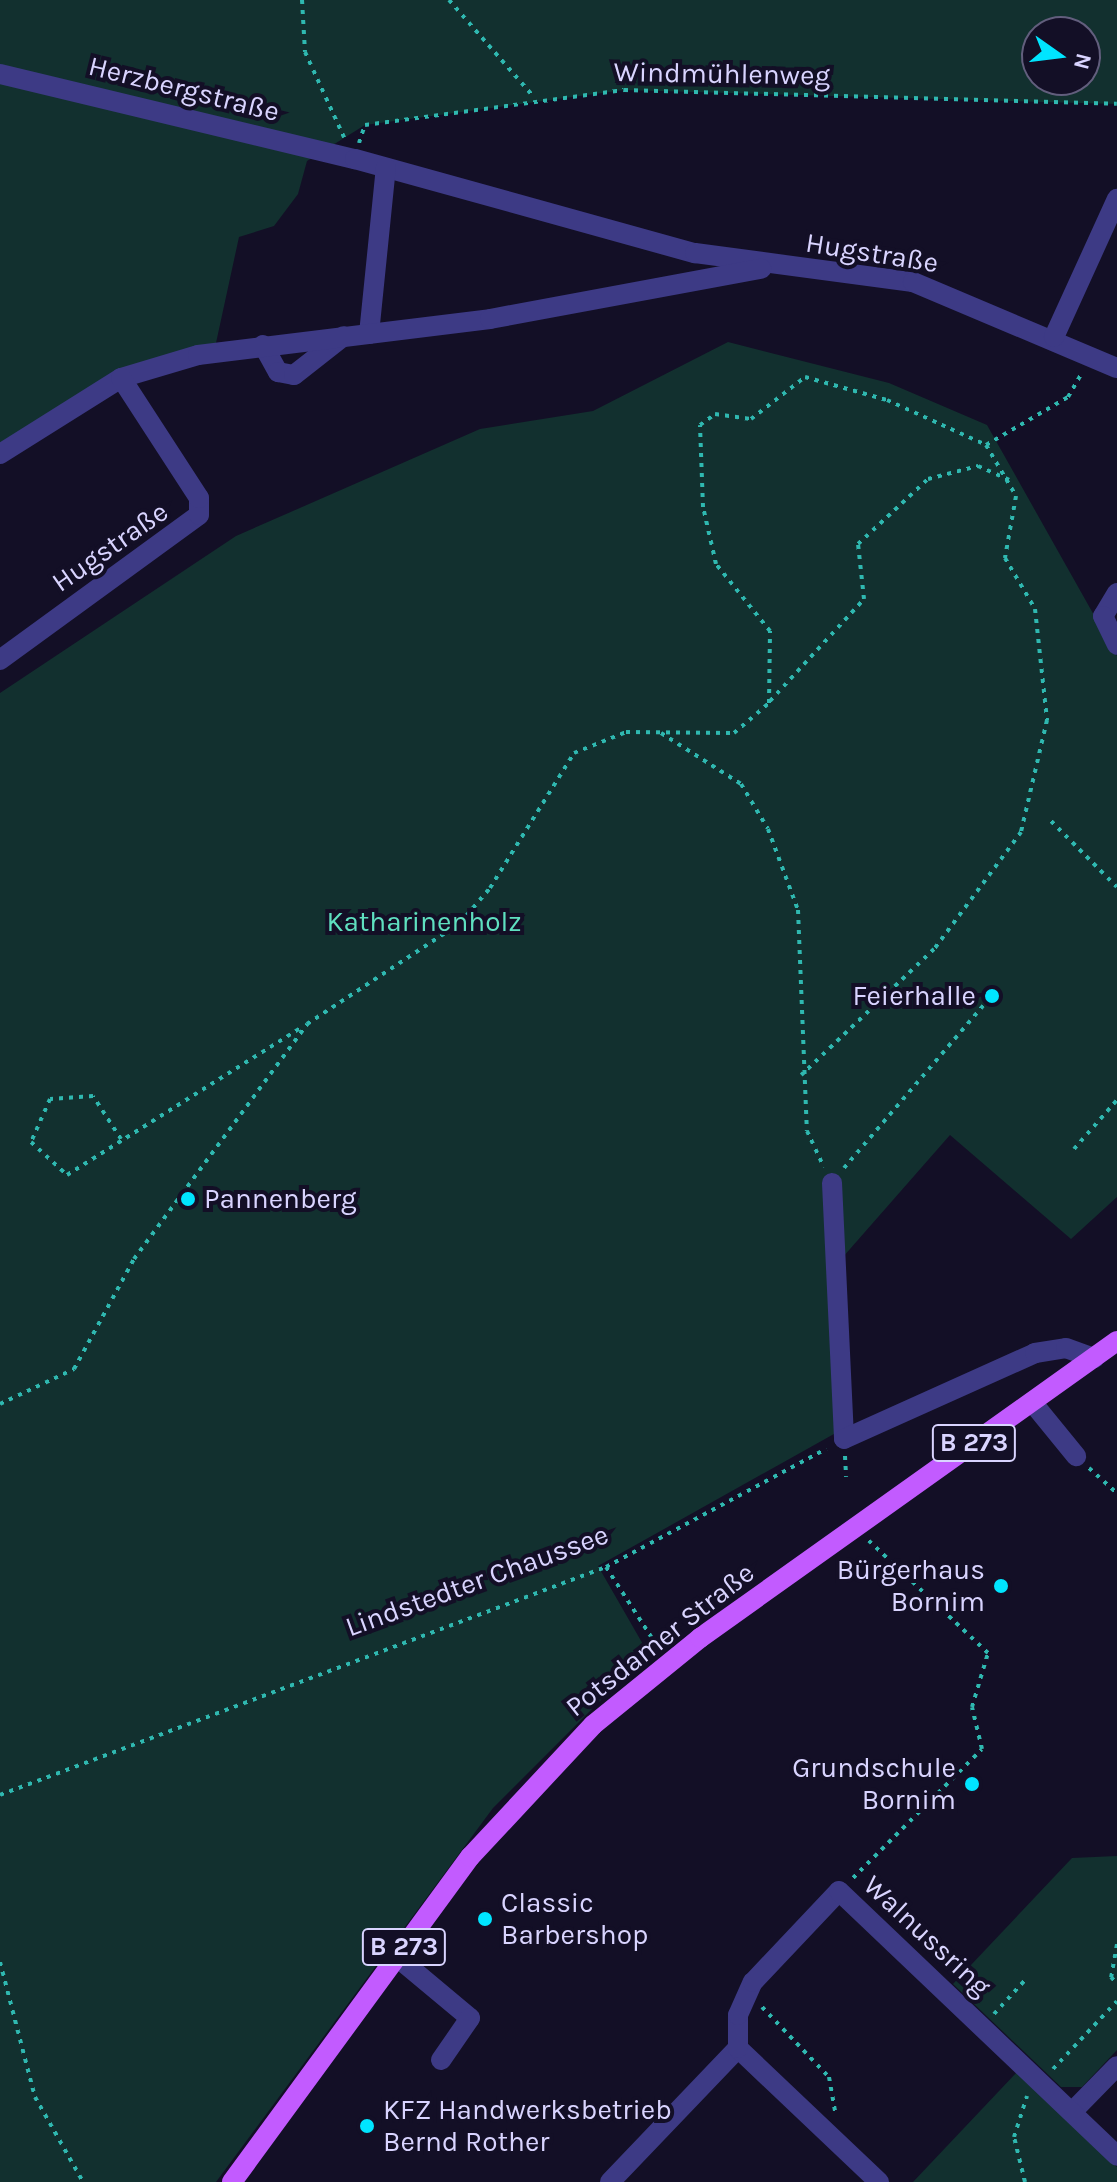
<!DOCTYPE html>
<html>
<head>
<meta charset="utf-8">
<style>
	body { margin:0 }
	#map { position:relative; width:1117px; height:2182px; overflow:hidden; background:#130f26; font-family:Karla,sans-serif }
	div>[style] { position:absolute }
	.green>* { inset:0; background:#12302f }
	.path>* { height:4px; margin-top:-2px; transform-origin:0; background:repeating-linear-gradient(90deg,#2fb8b0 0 4px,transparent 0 10px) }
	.minor>* { height:20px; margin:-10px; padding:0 10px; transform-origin:10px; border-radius:10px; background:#3d3a85 }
	.major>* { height:20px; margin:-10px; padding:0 10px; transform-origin:10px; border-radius:10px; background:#c25bff }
	.dots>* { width:22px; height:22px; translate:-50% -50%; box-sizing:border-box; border:4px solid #130f26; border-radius:50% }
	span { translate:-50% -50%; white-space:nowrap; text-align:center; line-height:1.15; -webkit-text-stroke:8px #130f26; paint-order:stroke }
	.shield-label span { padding:2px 6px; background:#130f26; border:2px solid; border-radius:6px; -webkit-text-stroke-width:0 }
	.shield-label { font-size:26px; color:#d9d4ff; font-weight:700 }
	.street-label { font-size:28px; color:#d9d4ff }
	.park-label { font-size:28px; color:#5fe0c0 }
	.poi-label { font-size:28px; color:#d9d4ff }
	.right { translate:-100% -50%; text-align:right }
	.left { translate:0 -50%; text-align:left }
	.north { position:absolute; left:1021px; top:16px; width:80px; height:80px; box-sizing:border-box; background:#130f26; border:2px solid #625e7d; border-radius:50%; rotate:104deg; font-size:22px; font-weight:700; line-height:32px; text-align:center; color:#d9d4ff }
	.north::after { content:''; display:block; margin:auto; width:28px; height:36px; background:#00e5ff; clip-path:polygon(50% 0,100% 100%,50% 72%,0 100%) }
</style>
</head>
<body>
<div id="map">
	<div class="green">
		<div style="clip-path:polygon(evenodd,0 0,1117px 0,1117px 104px,624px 90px,365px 125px,307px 161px,298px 194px,274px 226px,239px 237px,216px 343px,121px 378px,0 454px,0 0,1037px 32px,1085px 32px,1085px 80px,1037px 80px,1037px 32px)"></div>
		<div style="clip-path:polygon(728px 342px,889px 383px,987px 425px,1117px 656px,1117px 1197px,1071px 1239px,950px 1135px,843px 1257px,850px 1425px,598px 1566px,648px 1653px,493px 1808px,216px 2182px,0 2182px,0 693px,236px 536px,480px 429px,593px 411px)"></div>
		<div style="clip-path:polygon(1117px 1856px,1117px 2050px,1082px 2087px,1061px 2087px,953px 1984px,1072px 1858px)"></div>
		<div style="clip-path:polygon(1017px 2072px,1117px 2167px,1117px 2182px,913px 2182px)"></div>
	</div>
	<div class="path">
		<div style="left:302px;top:0;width:52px;rotate:86.7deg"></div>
		<div style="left:305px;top:52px;width:94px;rotate:65.4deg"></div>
		<div style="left:449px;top:0;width:129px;rotate:48.8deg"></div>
		<div style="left:359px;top:143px;width:19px;rotate:-72deg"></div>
		<div style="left:365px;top:125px;width:261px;rotate:-7.7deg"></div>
		<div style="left:624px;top:90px;width:493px;rotate:1.6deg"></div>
		<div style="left:986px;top:445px;width:95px;rotate:-30.3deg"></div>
		<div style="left:1068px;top:397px;width:28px;rotate:-60deg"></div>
		<div style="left:770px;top:701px;width:139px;rotate:-47.3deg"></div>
		<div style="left:864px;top:599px;width:55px;rotate:-96.2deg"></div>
		<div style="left:858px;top:544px;width:96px;rotate:-42.9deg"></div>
		<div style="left:928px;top:479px;width:52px;rotate:-14.6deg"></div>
		<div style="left:978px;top:466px;width:34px;rotate:24deg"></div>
		<div style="left:661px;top:733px;width:95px;rotate:32.5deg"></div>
		<div style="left:741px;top:784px;width:52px;rotate:59deg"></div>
		<div style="left:768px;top:829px;width:86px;rotate:69.7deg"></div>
		<div style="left:798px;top:910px;width:221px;rotate:87.7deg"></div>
		<div style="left:807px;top:1131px;width:40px;rotate:65deg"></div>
		<div style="left:1051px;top:821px;width:93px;rotate:45deg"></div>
		<div style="left:121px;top:1139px;width:51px;rotate:-123.1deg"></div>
		<div style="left:93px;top:1096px;width:43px;rotate:176deg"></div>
		<div style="left:50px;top:1099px;width:47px;rotate:113.8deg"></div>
		<div style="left:31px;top:1142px;width:49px;rotate:42.5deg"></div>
		<div style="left:67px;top:1175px;width:278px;rotate:-32.2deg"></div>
		<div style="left:1074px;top:1149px;width:65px;rotate:-48.7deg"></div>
		<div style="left:844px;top:1168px;width:220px;rotate:-49.4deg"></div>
		<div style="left:0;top:1404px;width:82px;rotate:-25.3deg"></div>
		<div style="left:74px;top:1369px;width:125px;rotate:-61.4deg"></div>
		<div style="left:134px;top:1259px;width:292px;rotate:-53.6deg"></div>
		<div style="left:307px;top:1024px;width:183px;rotate:-33.4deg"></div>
		<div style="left:460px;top:923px;width:46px;rotate:-49.4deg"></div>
		<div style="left:490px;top:888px;width:159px;rotate:-58.1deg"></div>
		<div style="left:574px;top:753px;width:56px;rotate:-22deg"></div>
		<div style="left:626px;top:732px;width:108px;rotate:0.5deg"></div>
		<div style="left:734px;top:733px;width:46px;rotate:-40.6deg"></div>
		<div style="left:769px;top:703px;width:72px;rotate:-89.2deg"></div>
		<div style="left:770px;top:631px;width:86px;rotate:-128.9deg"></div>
		<div style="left:716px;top:564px;width:58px;rotate:-102.8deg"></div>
		<div style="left:703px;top:507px;width:82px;rotate:-92.1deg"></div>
		<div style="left:700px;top:425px;width:19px;rotate:-36deg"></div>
		<div style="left:715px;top:414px;width:36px;rotate:8deg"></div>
		<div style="left:751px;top:419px;width:68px;rotate:-37.9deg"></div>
		<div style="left:805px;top:377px;width:85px;rotate:15.7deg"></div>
		<div style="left:887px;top:400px;width:109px;rotate:24.4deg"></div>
		<div style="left:986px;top:445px;width:59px;rotate:59.5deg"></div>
		<div style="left:1016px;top:496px;width:63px;rotate:100.1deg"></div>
		<div style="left:1005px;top:558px;width:59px;rotate:59.5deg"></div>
		<div style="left:1035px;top:609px;width:112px;rotate:83.8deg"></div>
		<div style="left:1047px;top:720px;width:115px;rotate:103.1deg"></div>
		<div style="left:1021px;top:832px;width:146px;rotate:126.6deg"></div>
		<div style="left:934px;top:949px;width:183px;rotate:136.5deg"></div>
		<div style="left:845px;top:1456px;width:21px;rotate:87deg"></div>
		<div style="left:1089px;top:1468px;width:38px;rotate:42deg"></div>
		<div style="left:606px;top:1567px;width:98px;rotate:57.1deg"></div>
		<div style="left:0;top:1795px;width:647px;rotate:-20.62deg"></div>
		<div style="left:606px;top:1567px;width:250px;rotate:-28.2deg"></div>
		<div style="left:853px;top:1878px;width:182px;rotate:-45deg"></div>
		<div style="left:982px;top:1749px;width:43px;rotate:-103.4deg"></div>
		<div style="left:972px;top:1707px;width:56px;rotate:-73.5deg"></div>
		<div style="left:988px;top:1653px;width:165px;rotate:-136.7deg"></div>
		<div style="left:1117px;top:1944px;width:34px;rotate:100deg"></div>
		<div style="left:1111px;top:1977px;width:9px;rotate:49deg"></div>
		<div style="left:0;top:1962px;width:139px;rotate:75.5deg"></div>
		<div style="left:35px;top:2097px;width:98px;rotate:60.5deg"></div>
		<div style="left:762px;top:2007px;width:97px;rotate:46.3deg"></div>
		<div style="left:829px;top:2077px;width:35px;rotate:80deg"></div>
		<div style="left:994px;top:2014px;width:46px;rotate:-47.6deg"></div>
		<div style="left:1053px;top:2069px;width:93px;rotate:-46.7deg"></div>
		<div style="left:1025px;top:2182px;width:46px;rotate:-103.7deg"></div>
		<div style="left:1014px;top:2137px;width:43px;rotate:-72.4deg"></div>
	</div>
	<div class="minor">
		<div style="left:0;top:74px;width:365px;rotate:13.5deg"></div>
		<div style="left:355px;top:159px;width:353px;rotate:15.5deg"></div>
		<div style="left:695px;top:253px;width:220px;rotate:7.6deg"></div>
		<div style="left:913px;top:282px;width:221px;rotate:22.9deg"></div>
		<div style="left:369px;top:334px;width:167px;rotate:-84.2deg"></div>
		<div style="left:1054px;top:337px;width:152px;rotate:-65.5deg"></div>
		<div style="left:263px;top:345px;width:31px;rotate:61deg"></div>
		<div style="left:278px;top:372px;width:16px;rotate:11deg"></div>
		<div style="left:294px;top:375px;width:63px;rotate:-38deg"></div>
		<div style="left:0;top:454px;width:143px;rotate:-32.1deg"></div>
		<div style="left:121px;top:378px;width:80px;rotate:-16.6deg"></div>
		<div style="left:198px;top:355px;width:294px;rotate:-7deg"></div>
		<div style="left:490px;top:319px;width:276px;rotate:-10.5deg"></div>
		<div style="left:1117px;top:593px;width:27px;rotate:121deg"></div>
		<div style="left:1103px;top:616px;width:32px;rotate:64deg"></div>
		<div style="left:0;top:660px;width:246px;rotate:-36.1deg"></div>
		<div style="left:199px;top:515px;width:17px;rotate:-90deg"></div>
		<div style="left:199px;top:498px;width:143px;rotate:-123deg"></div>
		<div style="left:832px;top:1183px;width:256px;rotate:87.3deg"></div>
		<div style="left:844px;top:1439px;width:209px;rotate:-24.2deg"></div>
		<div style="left:1035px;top:1353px;width:31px;rotate:-9deg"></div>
		<div style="left:1066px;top:1348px;width:30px;rotate:20deg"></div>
		<div style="left:1032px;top:1402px;width:70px;rotate:50.8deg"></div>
		<div style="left:397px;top:1957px;width:95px;rotate:39.9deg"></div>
		<div style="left:470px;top:2018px;width:51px;rotate:124.6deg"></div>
		<div style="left:1072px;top:2112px;width:64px;rotate:-45.6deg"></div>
		<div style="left:610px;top:2182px;width:185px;rotate:-46.3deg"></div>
		<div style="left:879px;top:2182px;width:195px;rotate:-136.5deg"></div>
		<div style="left:738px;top:2048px;width:33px;rotate:-90deg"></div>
		<div style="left:738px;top:2015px;width:36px;rotate:-66deg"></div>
		<div style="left:753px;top:1982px;width:125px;rotate:-46.6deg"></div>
		<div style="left:839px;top:1891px;width:384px;rotate:43.6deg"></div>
	</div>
	<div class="major">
		<div style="left:232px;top:2182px;width:403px;rotate:-53.8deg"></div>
		<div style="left:470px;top:1857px;width:180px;rotate:-47deg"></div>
		<div style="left:593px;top:1725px;width:138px;rotate:-39.1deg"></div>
		<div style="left:700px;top:1638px;width:512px;rotate:-35.46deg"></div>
	</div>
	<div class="dots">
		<div style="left:992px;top:996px;background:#00e5ff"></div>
		<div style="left:188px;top:1199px;background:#00e5ff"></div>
		<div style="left:1001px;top:1586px;background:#00e5ff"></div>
		<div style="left:972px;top:1784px;background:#00e5ff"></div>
		<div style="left:485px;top:1919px;background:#00e5ff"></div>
		<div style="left:367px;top:2126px;background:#00e5ff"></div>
	</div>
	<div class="shield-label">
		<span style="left:974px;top:1443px">B 273</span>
		<span style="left:404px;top:1947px">B 273</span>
	</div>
	<div class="street-label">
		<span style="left:722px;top:74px;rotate:1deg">Windmühlenweg</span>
		<span style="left:184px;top:89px;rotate:14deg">Herzbergstraße</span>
		<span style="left:872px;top:253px;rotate:9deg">Hugstraße</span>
		<span style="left:110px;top:547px;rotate:-35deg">Hugstraße</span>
		<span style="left:477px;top:1581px;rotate:-20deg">Lindstedter Chaussee</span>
		<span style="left:660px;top:1640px;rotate:-38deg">Potsdamer Straße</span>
		<span style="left:927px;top:1936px;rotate:43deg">Walnussring</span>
	</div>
	<div class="park-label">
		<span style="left:424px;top:922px">Katharinenholz</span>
	</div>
	<div class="poi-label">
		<span class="right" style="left:976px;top:996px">Feierhalle</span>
		<span class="left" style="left:204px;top:1199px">Pannenberg</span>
		<span class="right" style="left:985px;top:1586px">Bürgerhaus<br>Bornim</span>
		<span class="right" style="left:956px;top:1784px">Grundschule<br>Bornim</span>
		<span class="left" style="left:501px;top:1919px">Classic<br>Barbershop</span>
		<span class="left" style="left:383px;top:2126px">KFZ Handwerksbetrieb<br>Bernd Rother</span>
	</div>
	<div class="north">N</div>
</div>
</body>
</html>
